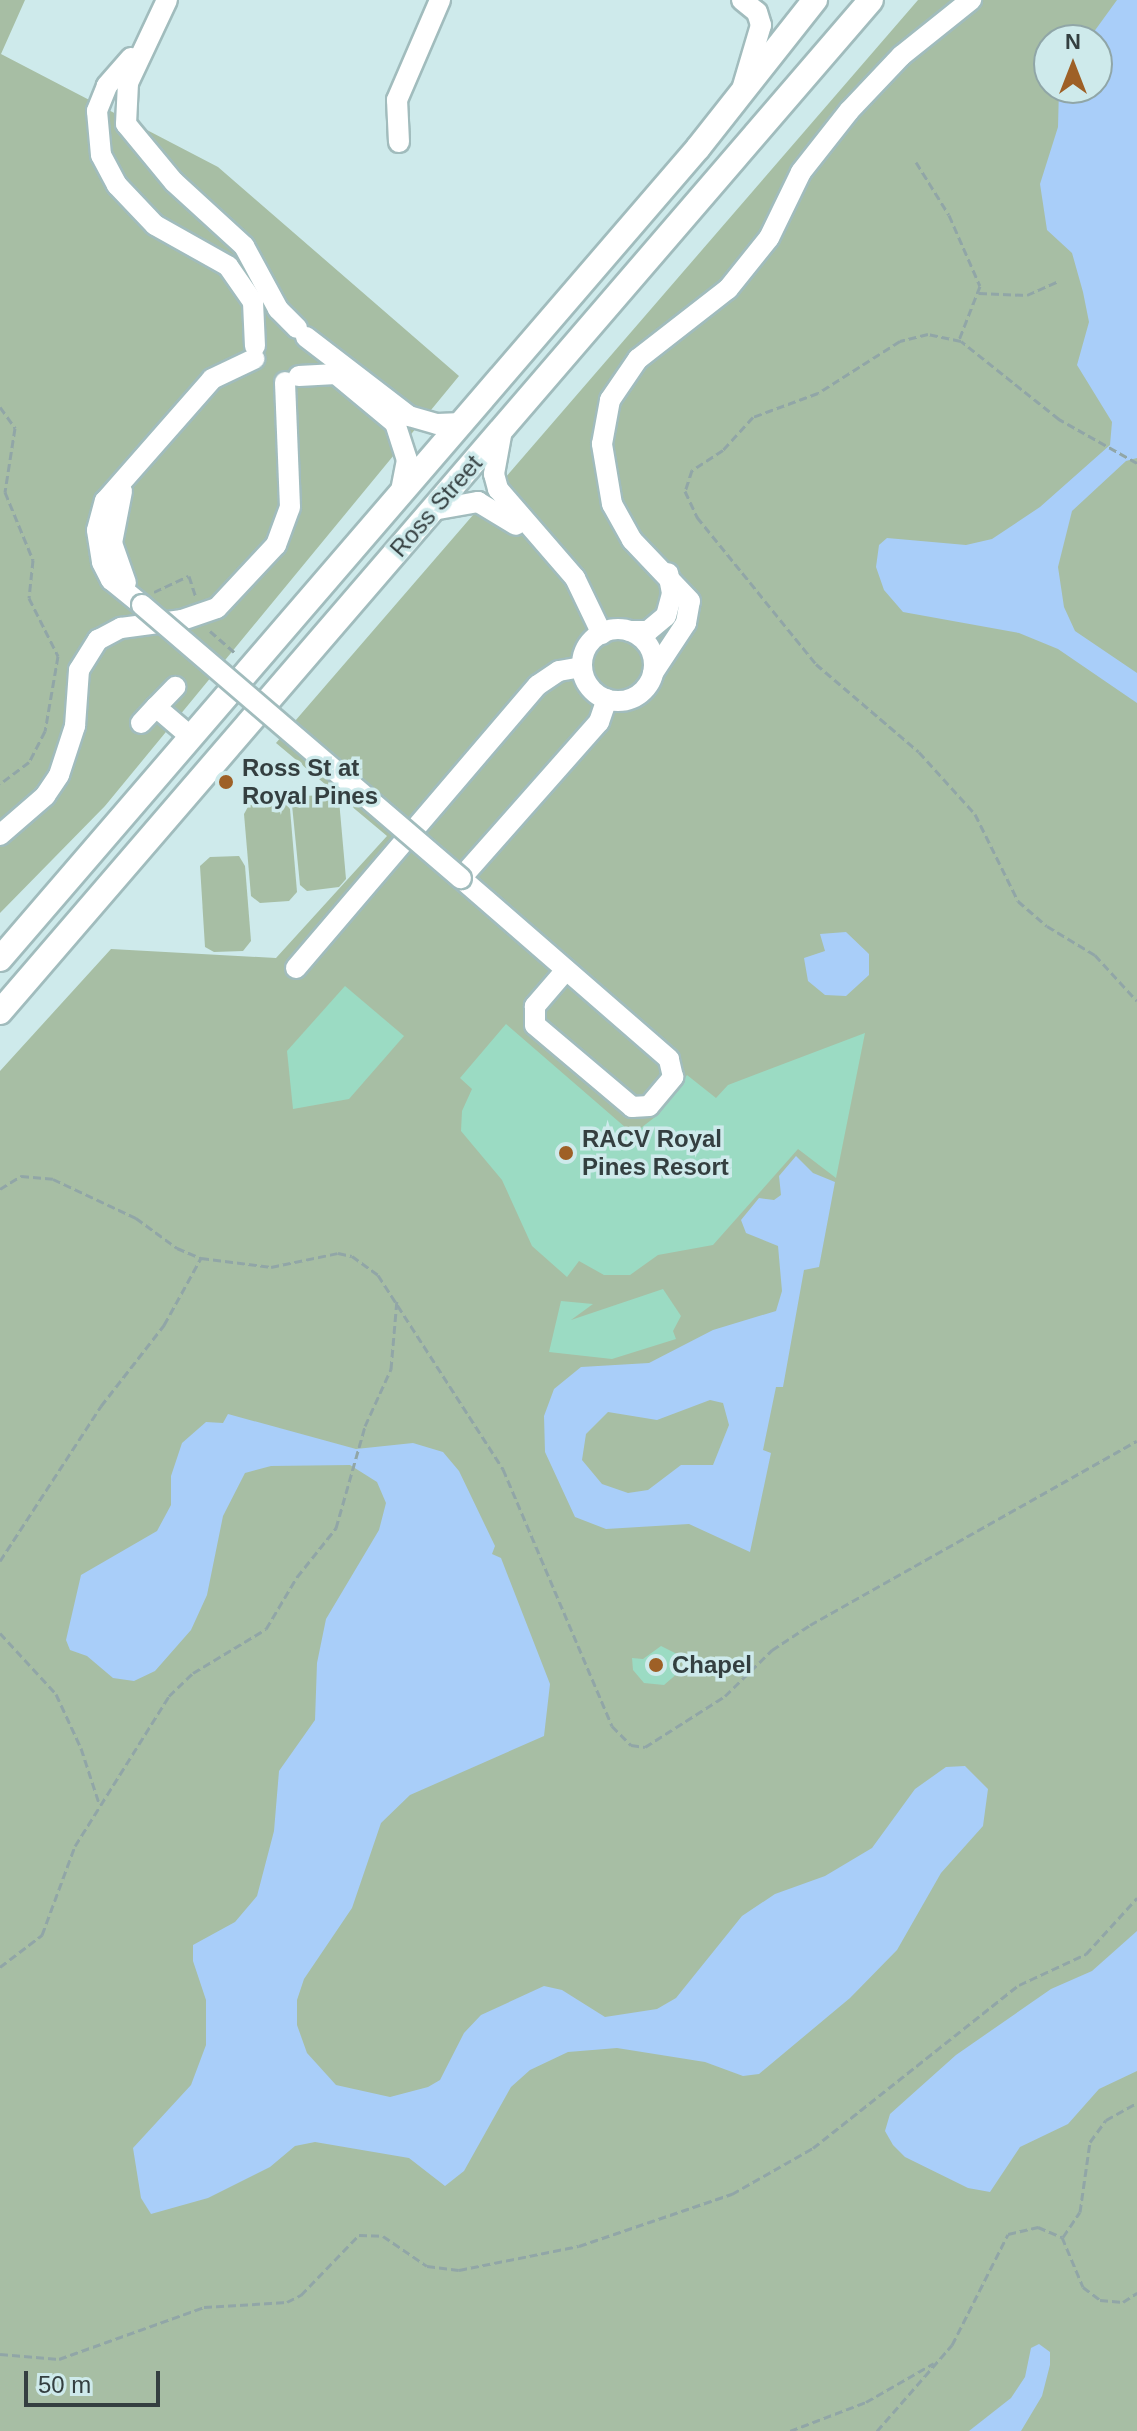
<!DOCTYPE html>
<html>
<head>
<meta charset="utf-8">
<style>
	body { margin:0 }
	#map { position:relative; width:1137px; height:2431px; overflow:hidden; background:#ceeaeb; font-family:Arial,sans-serif }
	div>[style] { position:absolute }
	.green>* { inset:0; background:#a7bea4 }
	.water>* { inset:0; background:#a9cef9 }
	.building>* { inset:0; background:#9bdbc3 }
	.path>* { height:3px; margin-top:-1.5px; transform-origin:0; background:repeating-linear-gradient(90deg,#91a6a7 0 8px,transparent 0 12px) }
	.roads { filter:drop-shadow(2px 0 #a1bcbd) drop-shadow(-2px 0 #a1bcbd) drop-shadow(0 2px #a1bcbd) drop-shadow(0 -2px #a1bcbd) }
	.minor>* { height:20px; margin:-10px; padding:0 10px; transform-origin:10px; border-radius:10px; background:#fff }
	.minor>.ring { margin:-10px; padding:0; box-sizing:content-box; background:none; border:20px solid #fff; border-radius:50% }
	.major>* { height:24px; margin:-12px; padding:0 12px; transform-origin:12px; border-radius:12px; background:#fff }
	.bridges { filter:drop-shadow(2px 0 #a1bcbd) drop-shadow(-2px 0 #a1bcbd) drop-shadow(0 2px #a1bcbd) drop-shadow(0 -2px #a1bcbd) }
	.minor-bridge>* { height:20px; margin:-10px; padding:0 10px; transform-origin:10px; border-radius:10px; background:#fff }
	.dots>* { width:22px; height:22px; translate:-50% -50%; box-sizing:border-box; border:4px solid #ceeaeb; border-radius:50% }
	span { translate:-50% -50%; white-space:nowrap; text-align:center; line-height:1.15; -webkit-text-stroke:7px #ceeaeb; paint-order:stroke }
	.street-label { font-size:24px; color:#343f40 }
	.poi-label { font-size:24px; color:#343f40; font-weight:700 }
	.left { translate:0 -50%; text-align:left }
	.north { position:absolute; left:1033px; top:24px; width:80px; height:80px; box-sizing:border-box; background:#ceeaeb; border:2px solid #90a6a7; border-radius:50%; rotate:0deg; font-size:22px; font-weight:700; line-height:32px; text-align:center; color:#343f40 }
	.north::after { content:''; display:block; margin:auto; width:28px; height:36px; background:#9e6026; clip-path:polygon(50% 0,100% 100%,50% 72%,0 100%) }
	.scale { position:absolute; left:24px; top:2371px; width:136px; height:36px; box-sizing:border-box; border:4px solid #343f40; border-top:0; padding-left:10px; font-size:24px; line-height:28px; white-space:nowrap; color:#343f40; -webkit-text-stroke:6px #ceeaeb; paint-order:stroke }
</style>
</head>
<body>
<div id="map">
	<div class="green">
		<div style="clip-path:polygon(0 0,25px 0,1px 54px,218px 167px,459px 376px,105px 806px,0 913px)"></div>
		<div style="clip-path:polygon(evenodd,918px 0,1137px 0,1137px 2431px,0 2431px,0 1071px,111px 949px,276px 958px,387px 836px,276px 743px,918px 0,1049px 40px,1097px 40px,1097px 88px,1049px 88px,1049px 40px)"></div>
		<div style="clip-path:polygon(332px 795px,339px 800px,346px 879px,339px 887px,307px 891px,300px 885px,292px 805px,300px 796px)"></div>
		<div style="clip-path:polygon(284px 802px,290px 809px,297px 892px,289px 901px,260px 903px,251px 896px,244px 814px,249px 805px)"></div>
		<div style="clip-path:polygon(239px 856px,245px 866px,251px 941px,243px 951px,214px 952px,205px 947px,200px 866px,210px 857px)"></div>
	</div>
	<div class="water">
		<div style="clip-path:polygon(1117px 0,1137px 0,1137px 458px,1126px 461px,1072px 511px,1058px 567px,1064px 607px,1075px 631px,1137px 673px,1137px 703px,1058px 649px,1019px 633px,903px 612px,884px 590px,876px 567px,879px 545px,887px 538px,966px 545px,992px 539px,1040px 507px,1110px 445px,1112px 422px,1077px 365px,1089px 322px,1083px 292px,1072px 253px,1047px 230px,1040px 184px,1058px 127px,1059px 88px,1097px 88px,1097px 40px,1088px 40px)"></div>
		<div style="clip-path:polygon(846px 932px,869px 954px,869px 975px,846px 996px,825px 995px,808px 981px,804px 958px,825px 951px,820px 934px)"></div>
		<div style="clip-path:polygon(evenodd,796px 1156px,813px 1173px,835px 1182px,819px 1267px,804px 1270px,783px 1387px,776px 1387px,763px 1450px,771px 1453px,750px 1552px,689px 1524px,606px 1529px,575px 1517px,545px 1452px,544px 1416px,554px 1389px,581px 1367px,649px 1363px,713px 1330px,776px 1311px,782px 1291px,778px 1246px,746px 1233px,741px 1220px,759px 1198px,774px 1200px,781px 1195px,779px 1176px,796px 1156px,710px 1400px,723px 1403px,729px 1425px,713px 1465px,681px 1465px,648px 1490px,628px 1493px,602px 1484px,582px 1460px,586px 1434px,608px 1412px,657px 1420px,710px 1400px)"></div>
		<div style="clip-path:polygon(228px 1414px,356px 1449px,413px 1443px,443px 1452px,459px 1471px,495px 1546px,492px 1554px,501px 1558px,550px 1684px,544px 1736px,410px 1795px,381px 1823px,352px 1908px,304px 1979px,297px 2000px,297px 2025px,307px 2053px,336px 2085px,390px 2097px,428px 2087px,440px 2080px,464px 2033px,481px 2015px,544px 1986px,562px 1990px,605px 2017px,657px 2009px,676px 1998px,742px 1916px,775px 1894px,825px 1876px,872px 1848px,915px 1789px,946px 1767px,965px 1766px,988px 1789px,983px 1826px,941px 1873px,897px 1950px,850px 1998px,759px 2074px,743px 2076px,705px 2062px,617px 2048px,568px 2052px,530px 2070px,511px 2087px,464px 2171px,445px 2186px,409px 2158px,315px 2142px,295px 2146px,270px 2167px,208px 2198px,151px 2214px,141px 2198px,133px 2148px,191px 2085px,206px 2045px,206px 2000px,193px 1961px,193px 1945px,235px 1922px,257px 1896px,274px 1831px,279px 1771px,315px 1720px,317px 1663px,326px 1619px,379px 1530px,386px 1503px,377px 1482px,350px 1465px,271px 1466px,245px 1473px,223px 1516px,207px 1595px,191px 1630px,155px 1671px,134px 1681px,113px 1678px,87px 1656px,70px 1650px,66px 1640px,81px 1575px,157px 1531px,171px 1505px,171px 1476px,182px 1443px,206px 1422px,223px 1423px)"></div>
		<div style="clip-path:polygon(1137px 1931px,1137px 2071px,1099px 2089px,1068px 2124px,1020px 2147px,990px 2192px,968px 2188px,905px 2157px,893px 2145px,885px 2131px,890px 2114px,956px 2055px,1051px 1989px,1092px 1971px)"></div>
		<div style="clip-path:polygon(1039px 2344px,1050px 2352px,1050px 2365px,1042px 2396px,1021px 2431px,969px 2431px,1011px 2398px,1025px 2377px,1031px 2348px)"></div>
	</div>
	<div class="building">
		<div style="clip-path:polygon(345px 986px,404px 1036px,349px 1099px,293px 1109px,287px 1051px)"></div>
		<div style="clip-path:polygon(506px 1024px,633px 1134px,659px 1114px,687px 1075px,716px 1098px,728px 1085px,865px 1033px,836px 1178px,798px 1149px,713px 1245px,658px 1255px,630px 1275px,604px 1275px,579px 1261px,567px 1277px,532px 1246px,502px 1180px,461px 1131px,462px 1111px,472px 1089px,460px 1078px)"></div>
		<div style="clip-path:polygon(663px 1289px,681px 1316px,673px 1331px,676px 1339px,612px 1359px,549px 1352px,561px 1301px,593px 1304px,571px 1320px)"></div>
		<div style="clip-path:polygon(661px 1646px,677px 1654px,679px 1672px,664px 1685px,644px 1683px,633px 1670px,632px 1658px,643px 1659px)"></div>
	</div>
	<div class="path">
		<div style="left:916px;top:162px;width:62px;rotate:58.1deg"></div>
		<div style="left:949px;top:215px;width:77px;rotate:66.4deg"></div>
		<div style="left:980px;top:286px;width:58px;rotate:111.3deg"></div>
		<div style="left:979px;top:293px;width:48px;rotate:2.4deg"></div>
		<div style="left:1027px;top:295px;width:35px;rotate:-24deg"></div>
		<div style="left:0;top:407px;width:26px;rotate:54deg"></div>
		<div style="left:15px;top:428px;width:65px;rotate:98.9deg"></div>
		<div style="left:5px;top:492px;width:74px;rotate:67.6deg"></div>
		<div style="left:33px;top:560px;width:38px;rotate:96deg"></div>
		<div style="left:29px;top:598px;width:65px;rotate:63.4deg"></div>
		<div style="left:58px;top:656px;width:76px;rotate:99.8deg"></div>
		<div style="left:45px;top:731px;width:35px;rotate:117deg"></div>
		<div style="left:29px;top:762px;width:36px;rotate:143deg"></div>
		<div style="left:1137px;top:463px;width:90px;rotate:-150.6deg"></div>
		<div style="left:1059px;top:419px;width:125px;rotate:-141.5deg"></div>
		<div style="left:961px;top:341px;width:34px;rotate:-168deg"></div>
		<div style="left:928px;top:334px;width:29px;rotate:166deg"></div>
		<div style="left:900px;top:341px;width:97px;rotate:147.6deg"></div>
		<div style="left:818px;top:393px;width:69px;rotate:159.7deg"></div>
		<div style="left:753px;top:417px;width:45px;rotate:132.3deg"></div>
		<div style="left:723px;top:450px;width:37px;rotate:147deg"></div>
		<div style="left:692px;top:470px;width:22px;rotate:108deg"></div>
		<div style="left:685px;top:491px;width:29px;rotate:65deg"></div>
		<div style="left:697px;top:517px;width:189px;rotate:51deg"></div>
		<div style="left:816px;top:664px;width:135px;rotate:40.5deg"></div>
		<div style="left:919px;top:752px;width:84px;rotate:47.9deg"></div>
		<div style="left:975px;top:814px;width:97px;rotate:63.7deg"></div>
		<div style="left:1018px;top:901px;width:38px;rotate:41deg"></div>
		<div style="left:1047px;top:926px;width:56px;rotate:31.1deg"></div>
		<div style="left:1095px;top:955px;width:62px;rotate:47.6deg"></div>
		<div style="left:154px;top:592px;width:38px;rotate:-25deg"></div>
		<div style="left:189px;top:576px;width:22px;rotate:72deg"></div>
		<div style="left:210px;top:631px;width:32px;rotate:41deg"></div>
		<div style="left:0;top:1189px;width:25px;rotate:-32deg"></div>
		<div style="left:21px;top:1176px;width:32px;rotate:5deg"></div>
		<div style="left:53px;top:1179px;width:92px;rotate:25.2deg"></div>
		<div style="left:136px;top:1218px;width:51px;rotate:36.2deg"></div>
		<div style="left:177px;top:1248px;width:26px;rotate:23deg"></div>
		<div style="left:201px;top:1258px;width:71px;rotate:7.3deg"></div>
		<div style="left:271px;top:1267px;width:68px;rotate:-11.8deg"></div>
		<div style="left:338px;top:1253px;width:14px;rotate:12deg"></div>
		<div style="left:352px;top:1256px;width:32px;rotate:36deg"></div>
		<div style="left:378px;top:1275px;width:231px;rotate:57.2deg"></div>
		<div style="left:503px;top:1469px;width:279px;rotate:67deg"></div>
		<div style="left:612px;top:1726px;width:27px;rotate:45deg"></div>
		<div style="left:631px;top:1745px;width:14px;rotate:8deg"></div>
		<div style="left:645px;top:1747px;width:95px;rotate:-32.5deg"></div>
		<div style="left:725px;top:1696px;width:66px;rotate:-44.4deg"></div>
		<div style="left:772px;top:1650px;width:45px;rotate:-33.3deg"></div>
		<div style="left:810px;top:1625px;width:375px;rotate:-29.4deg"></div>
		<div style="left:0;top:1561px;width:185px;rotate:-56.9deg"></div>
		<div style="left:101px;top:1406px;width:103px;rotate:-52.1deg"></div>
		<div style="left:164px;top:1325px;width:77px;rotate:-61.1deg"></div>
		<div style="left:0;top:1633px;width:83px;rotate:47.4deg"></div>
		<div style="left:56px;top:1694px;width:60px;rotate:65.2deg"></div>
		<div style="left:81px;top:1748px;width:58px;rotate:71.9deg"></div>
		<div style="left:0;top:1967px;width:53px;rotate:-37.3deg"></div>
		<div style="left:42px;top:1935px;width:95px;rotate:-69.7deg"></div>
		<div style="left:75px;top:1846px;width:177px;rotate:-57.9deg"></div>
		<div style="left:169px;top:1696px;width:33px;rotate:-44deg"></div>
		<div style="left:193px;top:1673px;width:85px;rotate:-31.1deg"></div>
		<div style="left:266px;top:1629px;width:61px;rotate:-59.2deg"></div>
		<div style="left:297px;top:1577px;width:63px;rotate:-51.5deg"></div>
		<div style="left:336px;top:1528px;width:106px;rotate:-74.1deg"></div>
		<div style="left:365px;top:1426px;width:63px;rotate:-65.5deg"></div>
		<div style="left:391px;top:1369px;width:70px;rotate:-85.1deg"></div>
		<div style="left:1063px;top:2237px;width:30px;rotate:-56deg"></div>
		<div style="left:1080px;top:2212px;width:71px;rotate:-81.9deg"></div>
		<div style="left:1090px;top:2142px;width:27px;rotate:-54deg"></div>
		<div style="left:1106px;top:2120px;width:35px;rotate:-29deg"></div>
		<div style="left:0;top:2354px;width:59px;rotate:4.8deg"></div>
		<div style="left:59px;top:2359px;width:154px;rotate:-19.7deg"></div>
		<div style="left:204px;top:2307px;width:83px;rotate:-3.4deg"></div>
		<div style="left:287px;top:2302px;width:16px;rotate:-27deg"></div>
		<div style="left:301px;top:2295px;width:83px;rotate:-46deg"></div>
		<div style="left:359px;top:2235px;width:24px;rotate:2deg"></div>
		<div style="left:383px;top:2236px;width:53px;rotate:34.3deg"></div>
		<div style="left:427px;top:2266px;width:32px;rotate:7deg"></div>
		<div style="left:459px;top:2270px;width:122px;rotate:-11.3deg"></div>
		<div style="left:579px;top:2246px;width:162px;rotate:-18.8deg"></div>
		<div style="left:732px;top:2194px;width:93px;rotate:-29.6deg"></div>
		<div style="left:813px;top:2148px;width:263px;rotate:-38.4deg"></div>
		<div style="left:1019px;top:1985px;width:74px;rotate:-24.8deg"></div>
		<div style="left:1086px;top:1954px;width:76px;rotate:-47.7deg"></div>
		<div style="left:790px;top:2431px;width:81px;rotate:-20.9deg"></div>
		<div style="left:866px;top:2402px;width:78px;rotate:-29.8deg"></div>
		<div style="left:877px;top:2431px;width:114px;rotate:-48.9deg"></div>
		<div style="left:952px;top:2345px;width:124px;rotate:-63.2deg"></div>
		<div style="left:1008px;top:2234px;width:31px;rotate:-13deg"></div>
		<div style="left:1038px;top:2227px;width:26px;rotate:23deg"></div>
		<div style="left:1062px;top:2237px;width:54px;rotate:67.2deg"></div>
		<div style="left:1083px;top:2287px;width:21px;rotate:37deg"></div>
		<div style="left:1100px;top:2300px;width:23px;rotate:5deg"></div>
		<div style="left:1123px;top:2302px;width:17px;rotate:-33deg"></div>
	</div>
	<div class="roads">
		<div class="minor">
			<div style="left:167px;top:0;width:92px;rotate:115.2deg"></div>
			<div style="left:128px;top:83px;width:41px;rotate:92.8deg"></div>
			<div style="left:126px;top:124px;width:75px;rotate:50.4deg"></div>
			<div style="left:174px;top:182px;width:95px;rotate:42.4deg"></div>
			<div style="left:244px;top:246px;width:72px;rotate:61.6deg"></div>
			<div style="left:278px;top:309px;width:27px;rotate:45deg"></div>
			<div style="left:742px;top:0;width:19px;rotate:39deg"></div>
			<div style="left:757px;top:12px;width:14px;rotate:73deg"></div>
			<div style="left:761px;top:25px;width:64px;rotate:106.4deg"></div>
			<div style="left:131px;top:58px;width:37px;rotate:131deg"></div>
			<div style="left:107px;top:86px;width:27px;rotate:112deg"></div>
			<div style="left:97px;top:111px;width:44px;rotate:84.8deg"></div>
			<div style="left:101px;top:155px;width:34px;rotate:62deg"></div>
			<div style="left:117px;top:185px;width:55px;rotate:46.5deg"></div>
			<div style="left:155px;top:225px;width:84px;rotate:29.3deg"></div>
			<div style="left:228px;top:266px;width:44px;rotate:55.2deg"></div>
			<div style="left:253px;top:302px;width:44px;rotate:87.4deg"></div>
			<div style="left:399px;top:142px;width:42px;rotate:-92.7deg"></div>
			<div style="left:397px;top:100px;width:109px;rotate:-66.7deg"></div>
			<div style="left:306px;top:337px;width:130px;rotate:37.5deg"></div>
			<div style="left:409px;top:416px;width:29px;rotate:16deg"></div>
			<div style="left:437px;top:424px;width:26px;rotate:-2deg"></div>
			<div style="left:299px;top:376px;width:37px;rotate:-3deg"></div>
			<div style="left:336px;top:374px;width:77px;rotate:39.7deg"></div>
			<div style="left:395px;top:423px;width:39px;rotate:72deg"></div>
			<div style="left:407px;top:460px;width:37px;rotate:101deg"></div>
			<div style="left:502px;top:430px;width:45px;rotate:100.3deg"></div>
			<div style="left:494px;top:474px;width:16px;rotate:75deg"></div>
			<div style="left:498px;top:489px;width:118px;rotate:49.1deg"></div>
			<div style="left:575px;top:578px;width:62px;rotate:64.3deg"></div>
			<div style="left:122px;top:491px;width:53px;rotate:100.9deg"></div>
			<div style="left:112px;top:543px;width:42px;rotate:70.7deg"></div>
			<div style="left:433px;top:510px;width:46px;rotate:-10.1deg"></div>
			<div style="left:478px;top:502px;width:44px;rotate:31.2deg"></div>
			<div style="left:142px;top:605px;width:40px;rotate:-141deg"></div>
			<div style="left:111px;top:580px;width:20px;rotate:-117deg"></div>
			<div style="left:102px;top:562px;width:32px;rotate:-99deg"></div>
			<div style="left:97px;top:530px;width:30px;rotate:-75deg"></div>
			<div style="left:105px;top:501px;width:162px;rotate:-48.7deg"></div>
			<div style="left:212px;top:379px;width:47px;rotate:-25.5deg"></div>
			<div class="ring" style="left:582px;top:629px;width:52px;height:52px"></div>
			<div style="left:629px;top:631px;width:19px"></div>
			<div style="left:648px;top:631px;width:23px;rotate:-40deg"></div>
			<div style="left:666px;top:616px;width:24px;rotate:-75deg"></div>
			<div style="left:672px;top:593px;width:20px;rotate:-101deg"></div>
			<div style="left:653px;top:673px;width:60px;rotate:-56.6deg"></div>
			<div style="left:686px;top:623px;width:22px;rotate:-80deg"></div>
			<div style="left:690px;top:601px;width:84px;rotate:-133.6deg"></div>
			<div style="left:632px;top:540px;width:41px;rotate:-119.1deg"></div>
			<div style="left:612px;top:504px;width:61px;rotate:-99.5deg"></div>
			<div style="left:602px;top:444px;width:45px;rotate:-79.7deg"></div>
			<div style="left:610px;top:400px;width:50px;rotate:-55.7deg"></div>
			<div style="left:638px;top:359px;width:114px;rotate:-37.9deg"></div>
			<div style="left:728px;top:289px;width:65px;rotate:-51.2deg"></div>
			<div style="left:769px;top:238px;width:73px;rotate:-64.1deg"></div>
			<div style="left:801px;top:172px;width:78px;rotate:-51.8deg"></div>
			<div style="left:849px;top:111px;width:76px;rotate:-46.6deg"></div>
			<div style="left:901px;top:56px;width:90px;rotate:-38.7deg"></div>
			<div style="left:156px;top:707px;width:28px;rotate:-46deg"></div>
			<div style="left:141px;top:723px;width:22px;rotate:-47deg"></div>
			<div style="left:156px;top:707px;width:46px;rotate:40.6deg"></div>
			<div style="left:0;top:835px;width:60px;rotate:-40.9deg"></div>
			<div style="left:45px;top:796px;width:25px;rotate:-56deg"></div>
			<div style="left:59px;top:775px;width:52px;rotate:-71.9deg"></div>
			<div style="left:75px;top:726px;width:56px;rotate:-85.9deg"></div>
			<div style="left:79px;top:670px;width:36px;rotate:-58deg"></div>
			<div style="left:98px;top:640px;width:26px;rotate:-28deg"></div>
			<div style="left:121px;top:628px;width:62px;rotate:-7.5deg"></div>
			<div style="left:182px;top:620px;width:37px;rotate:-19deg"></div>
			<div style="left:217px;top:608px;width:86px;rotate:-46.9deg"></div>
			<div style="left:276px;top:545px;width:40px;rotate:-69.8deg"></div>
			<div style="left:290px;top:507px;width:125px;rotate:-92.3deg"></div>
			<div style="left:296px;top:968px;width:372px;rotate:-49.5deg"></div>
			<div style="left:538px;top:685px;width:25px;rotate:-34deg"></div>
			<div style="left:559px;top:671px;width:23px;rotate:-10deg"></div>
			<div style="left:566px;top:970px;width:48px;rotate:130.7deg"></div>
			<div style="left:535px;top:1006px;width:19px;rotate:90deg"></div>
			<div style="left:535px;top:1025px;width:127px;rotate:40.2deg"></div>
			<div style="left:632px;top:1107px;width:17px;rotate:-3deg"></div>
			<div style="left:649px;top:1106px;width:38px;rotate:-50deg"></div>
			<div style="left:673px;top:1077px;width:18px;rotate:-103deg"></div>
			<div style="left:669px;top:1059px;width:276px;rotate:-139deg"></div>
			<div style="left:461px;top:878px;width:208px;rotate:-48.5deg"></div>
			<div style="left:599px;top:722px;width:24px;rotate:-71deg"></div>
		</div>
		<div class="major">
			<div style="left:0;top:959px;width:1070px;rotate:-49.28deg"></div>
			<div style="left:698px;top:148px;width:189px;rotate:-51.7deg"></div>
			<div style="left:0;top:1012px;width:1335px;rotate:-49.28deg"></div>
		</div>
	</div>
	<div class="bridges">
		<div class="minor-bridge">
			<div style="left:142px;top:605px;width:420px;rotate:40.6deg"></div>
		</div>
	</div>
	<div class="dots">
		<div style="left:226px;top:782px;background:#9e6026"></div>
		<div style="left:566px;top:1153px;background:#9e6026"></div>
		<div style="left:656px;top:1665px;background:#9e6026"></div>
	</div>
	<div class="street-label">
		<span style="left:436px;top:506px;rotate:-49deg">Ross Street</span>
	</div>
	<div class="poi-label">
		<span class="left" style="left:242px;top:782px">Ross St at<br>Royal Pines</span>
		<span class="left" style="left:582px;top:1153px">RACV Royal<br>Pines Resort</span>
		<span class="left" style="left:672px;top:1665px">Chapel</span>
	</div>
	<div class="north">N</div>
	<div class="scale">50 m</div>
</div>
</body>
</html>
